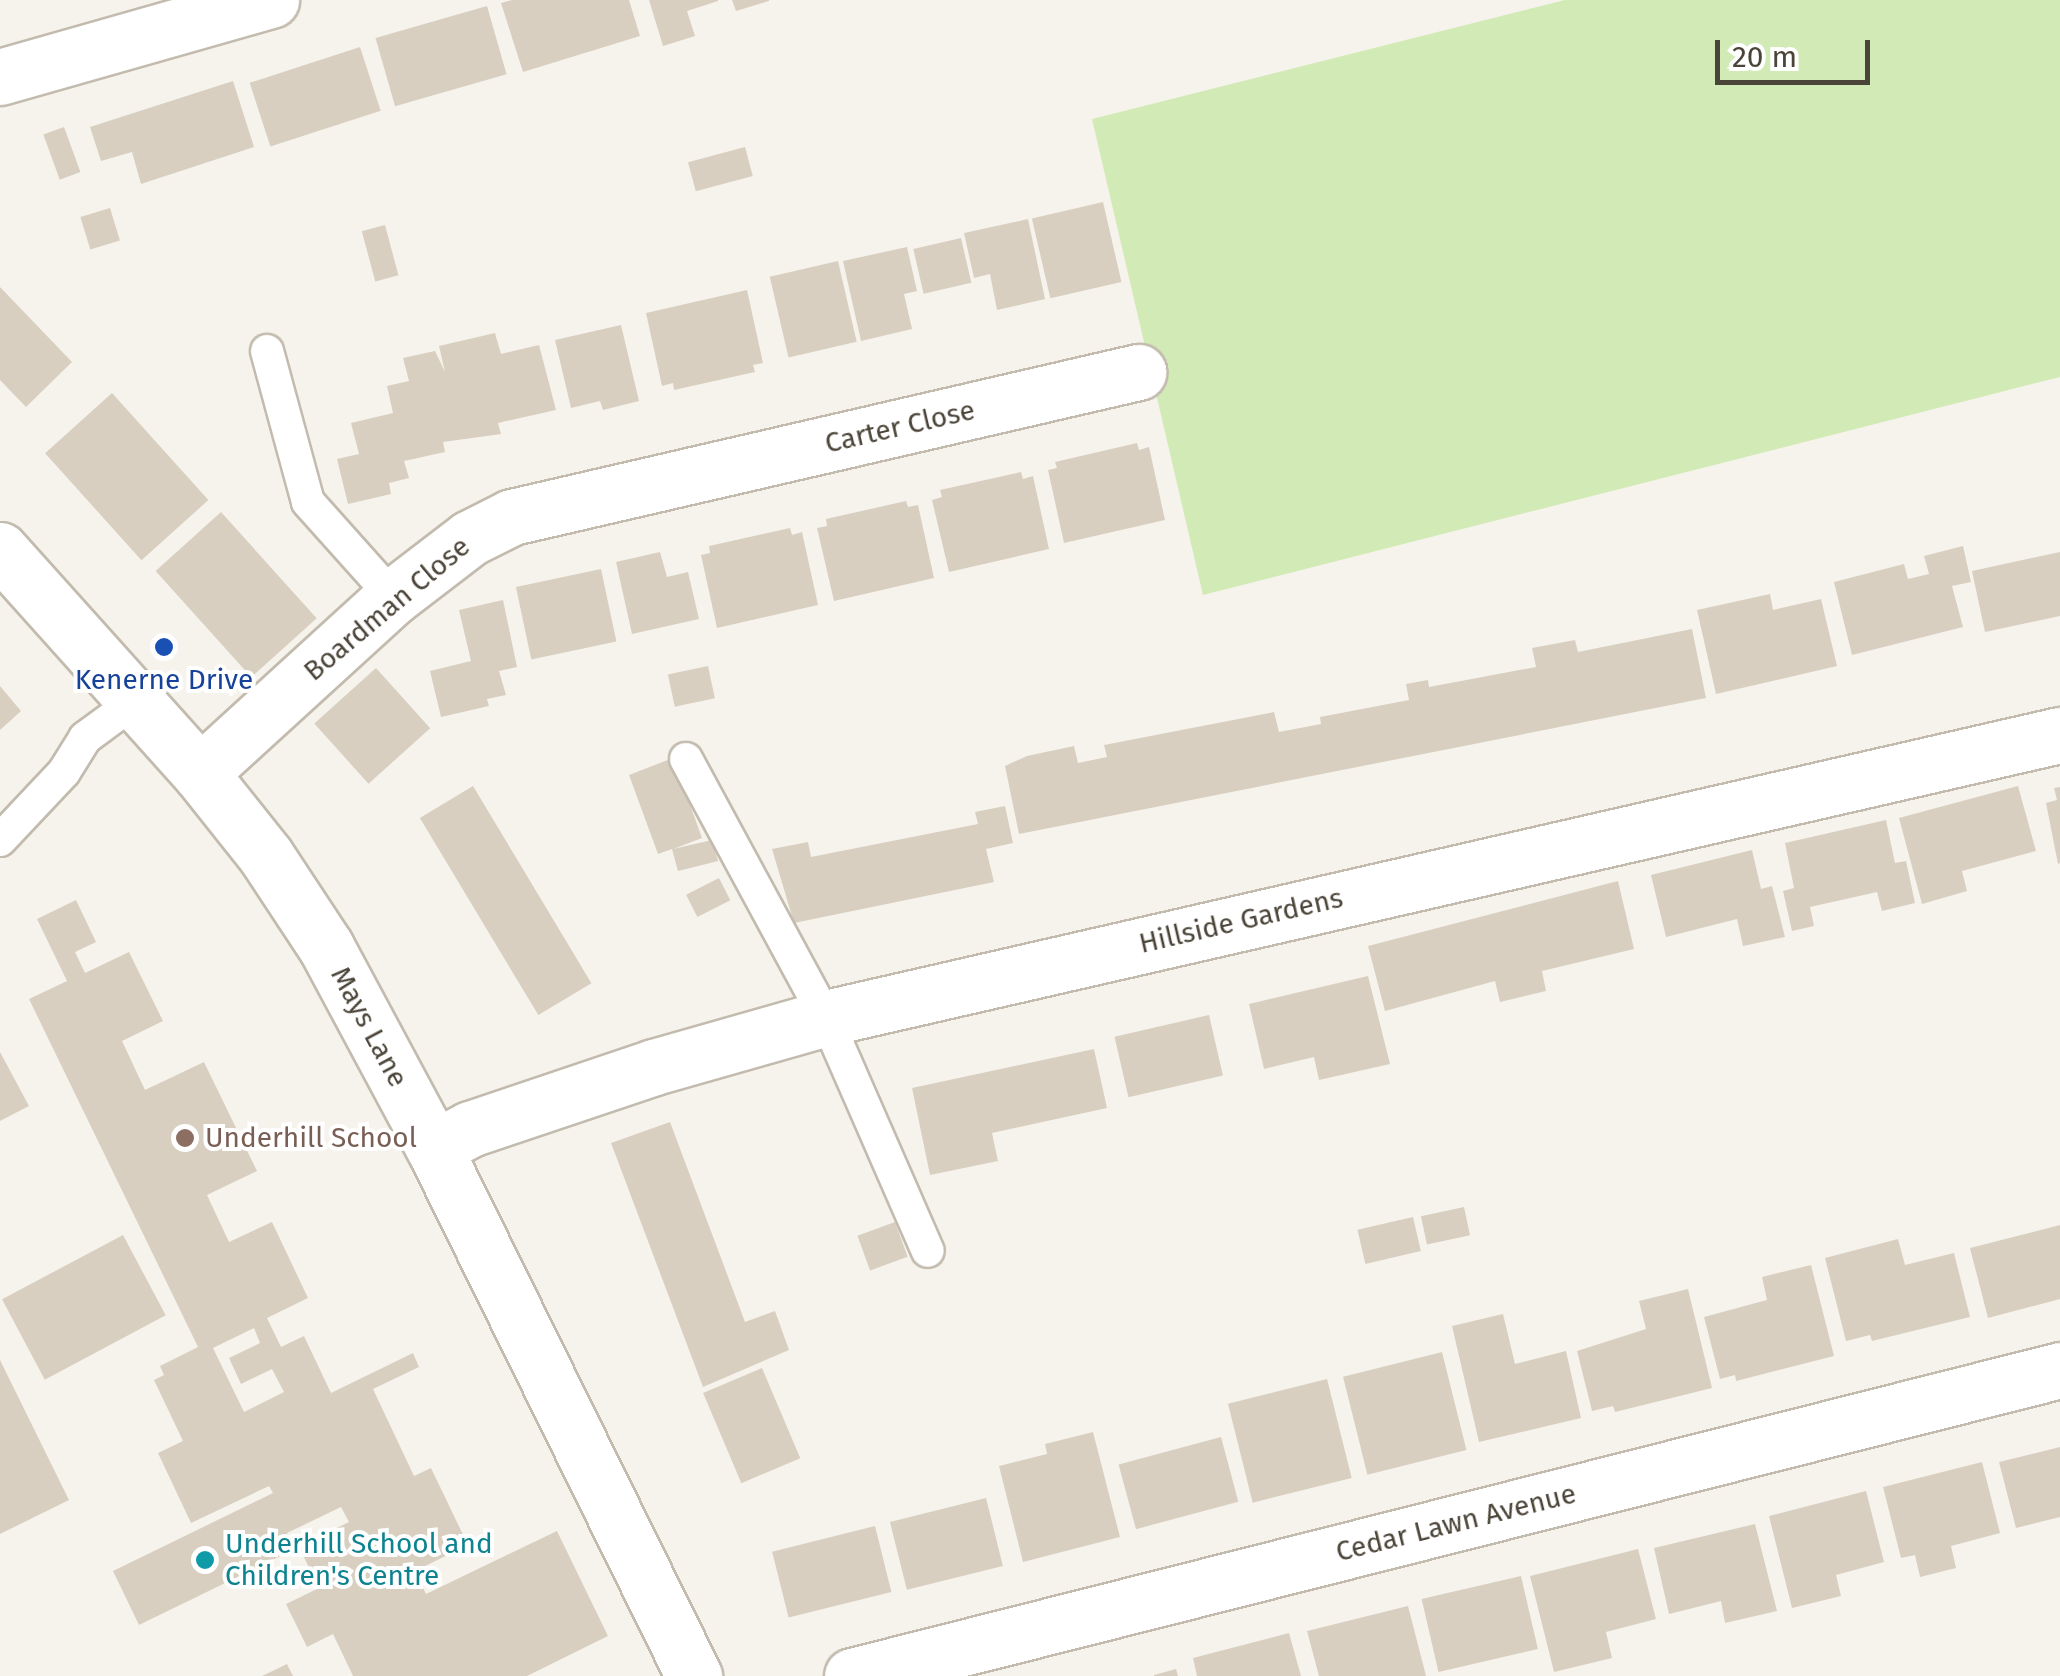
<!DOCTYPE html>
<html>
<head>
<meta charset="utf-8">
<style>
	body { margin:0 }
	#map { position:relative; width:2060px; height:1676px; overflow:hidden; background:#f6f3ec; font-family:"Fira Sans",sans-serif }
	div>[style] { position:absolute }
	.green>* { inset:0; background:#d2eab5 }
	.building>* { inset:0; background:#d8cfc1; transform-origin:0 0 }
	.roads { filter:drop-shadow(2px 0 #c2bbae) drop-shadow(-2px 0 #c2bbae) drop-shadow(0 2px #c2bbae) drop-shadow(0 -2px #c2bbae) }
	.service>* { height:32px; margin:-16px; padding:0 16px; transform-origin:16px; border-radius:16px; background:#fff }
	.minor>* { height:55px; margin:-27.5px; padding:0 27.5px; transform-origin:27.5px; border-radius:27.5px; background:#fff }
	.tertiary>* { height:55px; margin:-27.5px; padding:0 27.5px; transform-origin:27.5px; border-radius:27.5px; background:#fff }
	.dots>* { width:28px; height:28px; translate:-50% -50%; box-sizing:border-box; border:5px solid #fff; border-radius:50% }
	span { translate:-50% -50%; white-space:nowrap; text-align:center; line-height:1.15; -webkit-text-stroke:8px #fff; paint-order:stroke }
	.street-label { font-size:28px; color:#4b4439 }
	.transit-label { font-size:28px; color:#164399 }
	.education-label { font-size:28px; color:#785e54 }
	.left { translate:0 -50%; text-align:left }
	.culture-label { font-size:28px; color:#0d838f }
	.scale { position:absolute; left:1715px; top:40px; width:155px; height:45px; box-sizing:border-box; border:5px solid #4b4439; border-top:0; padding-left:12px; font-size:30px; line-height:35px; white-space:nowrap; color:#4b4439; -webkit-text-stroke:8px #fff; paint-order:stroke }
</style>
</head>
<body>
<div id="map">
	<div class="green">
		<div style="clip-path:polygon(1565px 0,2060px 0,2060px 377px,1203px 595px,1092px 119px)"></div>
	</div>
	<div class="building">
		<div style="clip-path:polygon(512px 0,629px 0,640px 36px,523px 72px,501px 3px)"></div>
		<div style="clip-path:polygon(649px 0,718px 0,718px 1px,687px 11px,695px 36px,663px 46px)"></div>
		<div style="clip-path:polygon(732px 0,769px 0,769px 1px,736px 11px)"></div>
		<div style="left:487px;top:6px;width:71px;height:116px;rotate:74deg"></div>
		<div style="left:360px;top:47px;width:67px;height:116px;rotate:72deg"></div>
		<div style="clip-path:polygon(233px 81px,254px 147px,141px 184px,132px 152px,101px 161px,90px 127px)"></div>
		<div style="left:64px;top:127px;width:48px;height:22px;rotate:70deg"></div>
		<div style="left:745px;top:147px;width:30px;height:59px;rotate:75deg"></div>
		<div style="left:1103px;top:202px;width:82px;height:73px;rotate:77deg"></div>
		<div style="left:110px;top:208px;width:34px;height:31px;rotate:73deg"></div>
		<div style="clip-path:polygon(1028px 219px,1045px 299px,997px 310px,990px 274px,974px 278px,964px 233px)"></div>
		<div style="left:385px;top:225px;width:52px;height:24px;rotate:75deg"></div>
		<div style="left:961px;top:238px;width:46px;height:49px;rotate:77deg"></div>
		<div style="clip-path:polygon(907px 247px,917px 291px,904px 294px,912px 329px,861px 341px,843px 261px)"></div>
		<div style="left:838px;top:261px;width:83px;height:70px;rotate:77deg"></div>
		<div style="clip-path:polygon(0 287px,72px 362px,26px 407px,0 380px)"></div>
		<div style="clip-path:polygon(747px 290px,763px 363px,753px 365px,755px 372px,674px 390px,673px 383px,662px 386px,646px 313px)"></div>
		<div style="clip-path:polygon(621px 325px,639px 401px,603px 410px,600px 401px,571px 408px,555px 340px)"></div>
		<div style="clip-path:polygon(495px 333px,501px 354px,539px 345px,556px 410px,498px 423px,501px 434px,443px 442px,445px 452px,404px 461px,409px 478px,389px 483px,391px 494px,348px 504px,337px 459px,359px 454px,351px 423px,393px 413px,387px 386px,409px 381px,403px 358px,435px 351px,445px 372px,439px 346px)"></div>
		<div style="left:112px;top:393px;width:144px;height:90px;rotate:48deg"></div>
		<div style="clip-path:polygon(1137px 443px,1139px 450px,1149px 447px,1165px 520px,1064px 543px,1048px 470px,1057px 468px,1055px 462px)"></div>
		<div style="clip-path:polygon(1021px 472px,1023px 479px,1033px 476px,1049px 549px,949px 572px,932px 500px,942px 497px,940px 490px)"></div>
		<div style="clip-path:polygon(906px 501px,908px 507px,918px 505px,934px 578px,834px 601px,817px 528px,827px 526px,826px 519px)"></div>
		<div style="left:221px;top:512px;width:143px;height:88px;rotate:48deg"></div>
		<div style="clip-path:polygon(790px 528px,792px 535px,802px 532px,818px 605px,717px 628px,701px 555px,710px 553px,709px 546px)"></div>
		<div style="clip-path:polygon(1963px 546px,1971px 582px,1952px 586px,1963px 627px,1852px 655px,1834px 582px,1904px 564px,1908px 579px,1929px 574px,1924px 556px)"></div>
		<div style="clip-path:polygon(660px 552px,667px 577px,688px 572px,699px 619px,632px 634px,616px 562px)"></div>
		<div style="clip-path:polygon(2060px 552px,2060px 616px,1985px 632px,1972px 571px)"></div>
		<div style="left:601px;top:569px;width:74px;height:87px;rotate:78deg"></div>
		<div style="clip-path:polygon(1770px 594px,1773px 610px,1821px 599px,1837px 666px,1716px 694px,1697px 610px)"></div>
		<div style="clip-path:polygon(503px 600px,517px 667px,499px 671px,506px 695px,487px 699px,489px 706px,441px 717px,430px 671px,471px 661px,459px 610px)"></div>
		<div style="clip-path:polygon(1692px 629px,1706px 698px,1019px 834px,1005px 766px,1027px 756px,1074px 746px,1078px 763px,1107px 757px,1104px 745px,1274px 712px,1279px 732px,1321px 724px,1320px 717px,1409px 700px,1406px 684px,1428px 680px,1429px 687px,1536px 667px,1532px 648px,1575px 640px,1578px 652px)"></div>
		<div style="left:708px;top:666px;width:33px;height:41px;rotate:78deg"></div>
		<div style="left:376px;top:668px;width:81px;height:83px;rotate:48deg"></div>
		<div style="clip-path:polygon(0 686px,21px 711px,0 730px)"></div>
		<div style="clip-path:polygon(673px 758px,702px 838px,673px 849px,712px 840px,718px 861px,678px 871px,672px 849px,658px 854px,629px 775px)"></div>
		<div style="left:473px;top:786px;width:230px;height:62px;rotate:59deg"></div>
		<div style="clip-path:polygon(2018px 786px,2036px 851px,1962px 871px,1967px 891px,1922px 904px,1899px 818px)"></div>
		<div style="clip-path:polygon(2060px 787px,2060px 863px,2058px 864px,2046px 803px,2057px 800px,2054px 788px)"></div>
		<div style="clip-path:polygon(1005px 806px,1013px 843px,986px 849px,994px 882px,794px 923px,772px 849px,808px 842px,811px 857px,978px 824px,975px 812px)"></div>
		<div style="clip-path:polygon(1886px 820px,1895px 863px,1906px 861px,1915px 903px,1882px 911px,1877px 892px,1810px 907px,1814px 926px,1792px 931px,1783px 891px,1794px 888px,1785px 843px)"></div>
		<div style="clip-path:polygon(1752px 850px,1761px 889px,1772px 886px,1785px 937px,1743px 946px,1737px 919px,1666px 937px,1651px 875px)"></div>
		<div style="left:719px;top:878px;width:25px;height:37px;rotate:63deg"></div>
		<div style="clip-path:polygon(1618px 881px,1634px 949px,1542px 971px,1546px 991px,1500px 1002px,1495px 981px,1385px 1011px,1368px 946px)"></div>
		<div style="clip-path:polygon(evenodd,76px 900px,96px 942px,75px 952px,85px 973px,129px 952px,163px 1021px,122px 1041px,145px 1090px,204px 1062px,257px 1171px,207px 1195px,229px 1242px,272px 1222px,308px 1298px,267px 1318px,281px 1347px,304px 1336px,331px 1393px,413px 1353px,419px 1367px,373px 1389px,414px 1476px,431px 1468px,468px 1545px,415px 1571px,426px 1594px,557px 1531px,608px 1636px,527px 1676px,353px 1676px,333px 1634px,307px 1647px,286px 1604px,319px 1588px,299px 1547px,349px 1522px,341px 1507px,287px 1533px,295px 1549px,139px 1625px,113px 1571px,273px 1493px,269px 1486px,191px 1523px,158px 1453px,183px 1441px,154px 1380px,164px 1375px,160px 1366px,198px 1347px,29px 999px,67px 981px,37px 919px,76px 900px,254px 1328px,260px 1343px,229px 1358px,241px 1384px,272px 1369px,284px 1392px,244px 1412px,213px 1348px,254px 1328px)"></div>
		<div style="clip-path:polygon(1368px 976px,1390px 1064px,1319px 1080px,1314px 1057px,1264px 1069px,1249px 1004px)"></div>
		<div style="left:1209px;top:1015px;width:62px;height:97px;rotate:77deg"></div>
		<div style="clip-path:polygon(1094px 1049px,1107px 1108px,992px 1133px,998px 1161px,930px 1175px,912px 1088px)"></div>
		<div style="clip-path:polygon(0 1052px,29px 1106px,0 1121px)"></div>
		<div style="clip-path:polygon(670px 1122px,745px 1322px,775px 1311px,789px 1350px,703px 1387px,611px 1143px)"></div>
		<div style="left:1464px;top:1207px;width:29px;height:44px;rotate:78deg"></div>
		<div style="left:1413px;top:1217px;width:35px;height:57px;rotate:77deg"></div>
		<div style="left:895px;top:1222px;width:37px;height:40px;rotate:70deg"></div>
		<div style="clip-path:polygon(2060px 1225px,2060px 1299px,1988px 1318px,1970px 1248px)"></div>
		<div style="left:123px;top:1235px;width:91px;height:137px;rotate:62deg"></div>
		<div style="clip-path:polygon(1898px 1239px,1905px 1265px,1954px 1253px,1970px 1317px,1872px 1341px,1870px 1335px,1846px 1341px,1825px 1258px)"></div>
		<div style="clip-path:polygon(1811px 1265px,1834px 1356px,1736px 1381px,1735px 1375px,1720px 1379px,1704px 1317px,1767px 1300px,1762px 1277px)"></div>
		<div style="clip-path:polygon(1688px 1289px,1712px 1388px,1615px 1412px,1613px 1406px,1592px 1411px,1577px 1351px,1646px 1329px,1639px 1301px)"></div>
		<div style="clip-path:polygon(1503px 1314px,1515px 1364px,1566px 1351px,1581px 1418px,1479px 1442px,1452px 1326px)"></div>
		<div style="left:1442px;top:1352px;width:101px;height:102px;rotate:76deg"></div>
		<div style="clip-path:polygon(0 1360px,69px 1500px,0 1534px)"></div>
		<div style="left:762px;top:1368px;width:98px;height:64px;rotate:67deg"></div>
		<div style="left:1327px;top:1379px;width:102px;height:102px;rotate:76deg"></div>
		<div style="clip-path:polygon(1093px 1432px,1120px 1537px,1023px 1562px,999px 1466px,1047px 1454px,1045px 1444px)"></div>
		<div style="left:1221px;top:1437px;width:67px;height:106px;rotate:75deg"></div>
		<div style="clip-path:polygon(2060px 1447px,2060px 1517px,2016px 1528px,1999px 1462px)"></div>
		<div style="clip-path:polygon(1982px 1462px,2000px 1533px,1951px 1546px,1956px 1568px,1920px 1577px,1915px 1555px,1901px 1558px,1883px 1487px)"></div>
		<div style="clip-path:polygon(1866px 1491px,1884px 1562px,1836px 1575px,1841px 1596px,1792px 1608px,1769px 1516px)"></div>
		<div style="left:986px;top:1498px;width:70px;height:99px;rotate:76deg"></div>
		<div style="clip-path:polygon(1755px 1524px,1777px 1611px,1725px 1623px,1721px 1601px,1669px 1614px,1654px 1548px)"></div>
		<div style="left:875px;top:1526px;width:68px;height:106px;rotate:76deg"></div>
		<div style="clip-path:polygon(1638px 1549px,1656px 1619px,1606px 1632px,1612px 1658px,1554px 1672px,1530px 1576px)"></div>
		<div style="left:1521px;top:1576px;width:75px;height:102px;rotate:77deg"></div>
		<div style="clip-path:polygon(1408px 1606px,1426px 1676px,1319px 1676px,1307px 1631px)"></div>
		<div style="clip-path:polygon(1289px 1633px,1301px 1676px,1197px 1676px,1193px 1658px)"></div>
		<div style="clip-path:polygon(287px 1664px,293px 1676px,262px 1676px)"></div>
		<div style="clip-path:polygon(1176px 1669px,1178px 1676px,1154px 1676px,1154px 1675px)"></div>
	</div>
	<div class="roads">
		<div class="service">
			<div style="left:267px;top:351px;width:156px;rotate:74.8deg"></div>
			<div style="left:308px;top:502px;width:127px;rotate:48.2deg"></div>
			<div style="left:686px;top:759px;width:294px;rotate:61.6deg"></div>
			<div style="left:826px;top:1018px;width:254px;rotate:66.4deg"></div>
			<div style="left:0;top:840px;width:93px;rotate:-46.7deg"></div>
			<div style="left:64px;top:772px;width:40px;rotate:-58deg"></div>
			<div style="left:85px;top:738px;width:66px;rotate:-36.3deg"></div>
		</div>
		<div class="minor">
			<div style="left:0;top:77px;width:282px;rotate:-15.9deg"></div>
			<div style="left:200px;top:773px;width:261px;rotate:-42.4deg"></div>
			<div style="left:393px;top:597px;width:97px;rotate:-37.5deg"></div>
			<div style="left:470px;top:538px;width:47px;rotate:-26.6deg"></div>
			<div style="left:512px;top:517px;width:643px;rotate:-13.04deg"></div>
			<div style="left:434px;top:1148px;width:41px;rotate:-27.8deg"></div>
			<div style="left:470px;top:1129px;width:194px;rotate:-18.6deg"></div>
			<div style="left:654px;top:1067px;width:179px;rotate:-15.9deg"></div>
			<div style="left:826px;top:1018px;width:1266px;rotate:-12.92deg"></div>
			<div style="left:852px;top:1676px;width:1246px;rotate:-14.21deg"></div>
		</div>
		<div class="tertiary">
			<div style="left:0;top:550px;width:300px;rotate:48.1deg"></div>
			<div style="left:200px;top:773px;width:106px;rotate:51.5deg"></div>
			<div style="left:266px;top:856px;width:109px;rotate:56.6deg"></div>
			<div style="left:326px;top:947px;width:228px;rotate:61.8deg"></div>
			<div style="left:434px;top:1148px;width:589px;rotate:63.78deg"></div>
		</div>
	</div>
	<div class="dots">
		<div style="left:164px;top:647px;background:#1a4fb4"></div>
		<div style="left:185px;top:1138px;background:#8d6e63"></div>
		<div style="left:205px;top:1560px;background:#0f9aa8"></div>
	</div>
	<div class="street-label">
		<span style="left:900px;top:427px;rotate:-13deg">Carter Close</span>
		<span style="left:387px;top:609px;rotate:-40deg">Boardman Close</span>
		<span style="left:1241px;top:921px;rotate:-13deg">Hillside Gardens</span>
		<span style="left:369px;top:1027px;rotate:62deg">Mays Lane</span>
		<span style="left:1456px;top:1523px;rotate:-14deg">Cedar Lawn Avenue</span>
	</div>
	<div class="transit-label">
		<span style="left:164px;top:680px">Kenerne Drive</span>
	</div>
	<div class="education-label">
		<span class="left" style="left:205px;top:1138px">Underhill School</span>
	</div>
	<div class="culture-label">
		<span class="left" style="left:225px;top:1560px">Underhill School and<br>Children's Centre</span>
	</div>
	<div class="scale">20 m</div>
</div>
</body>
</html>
